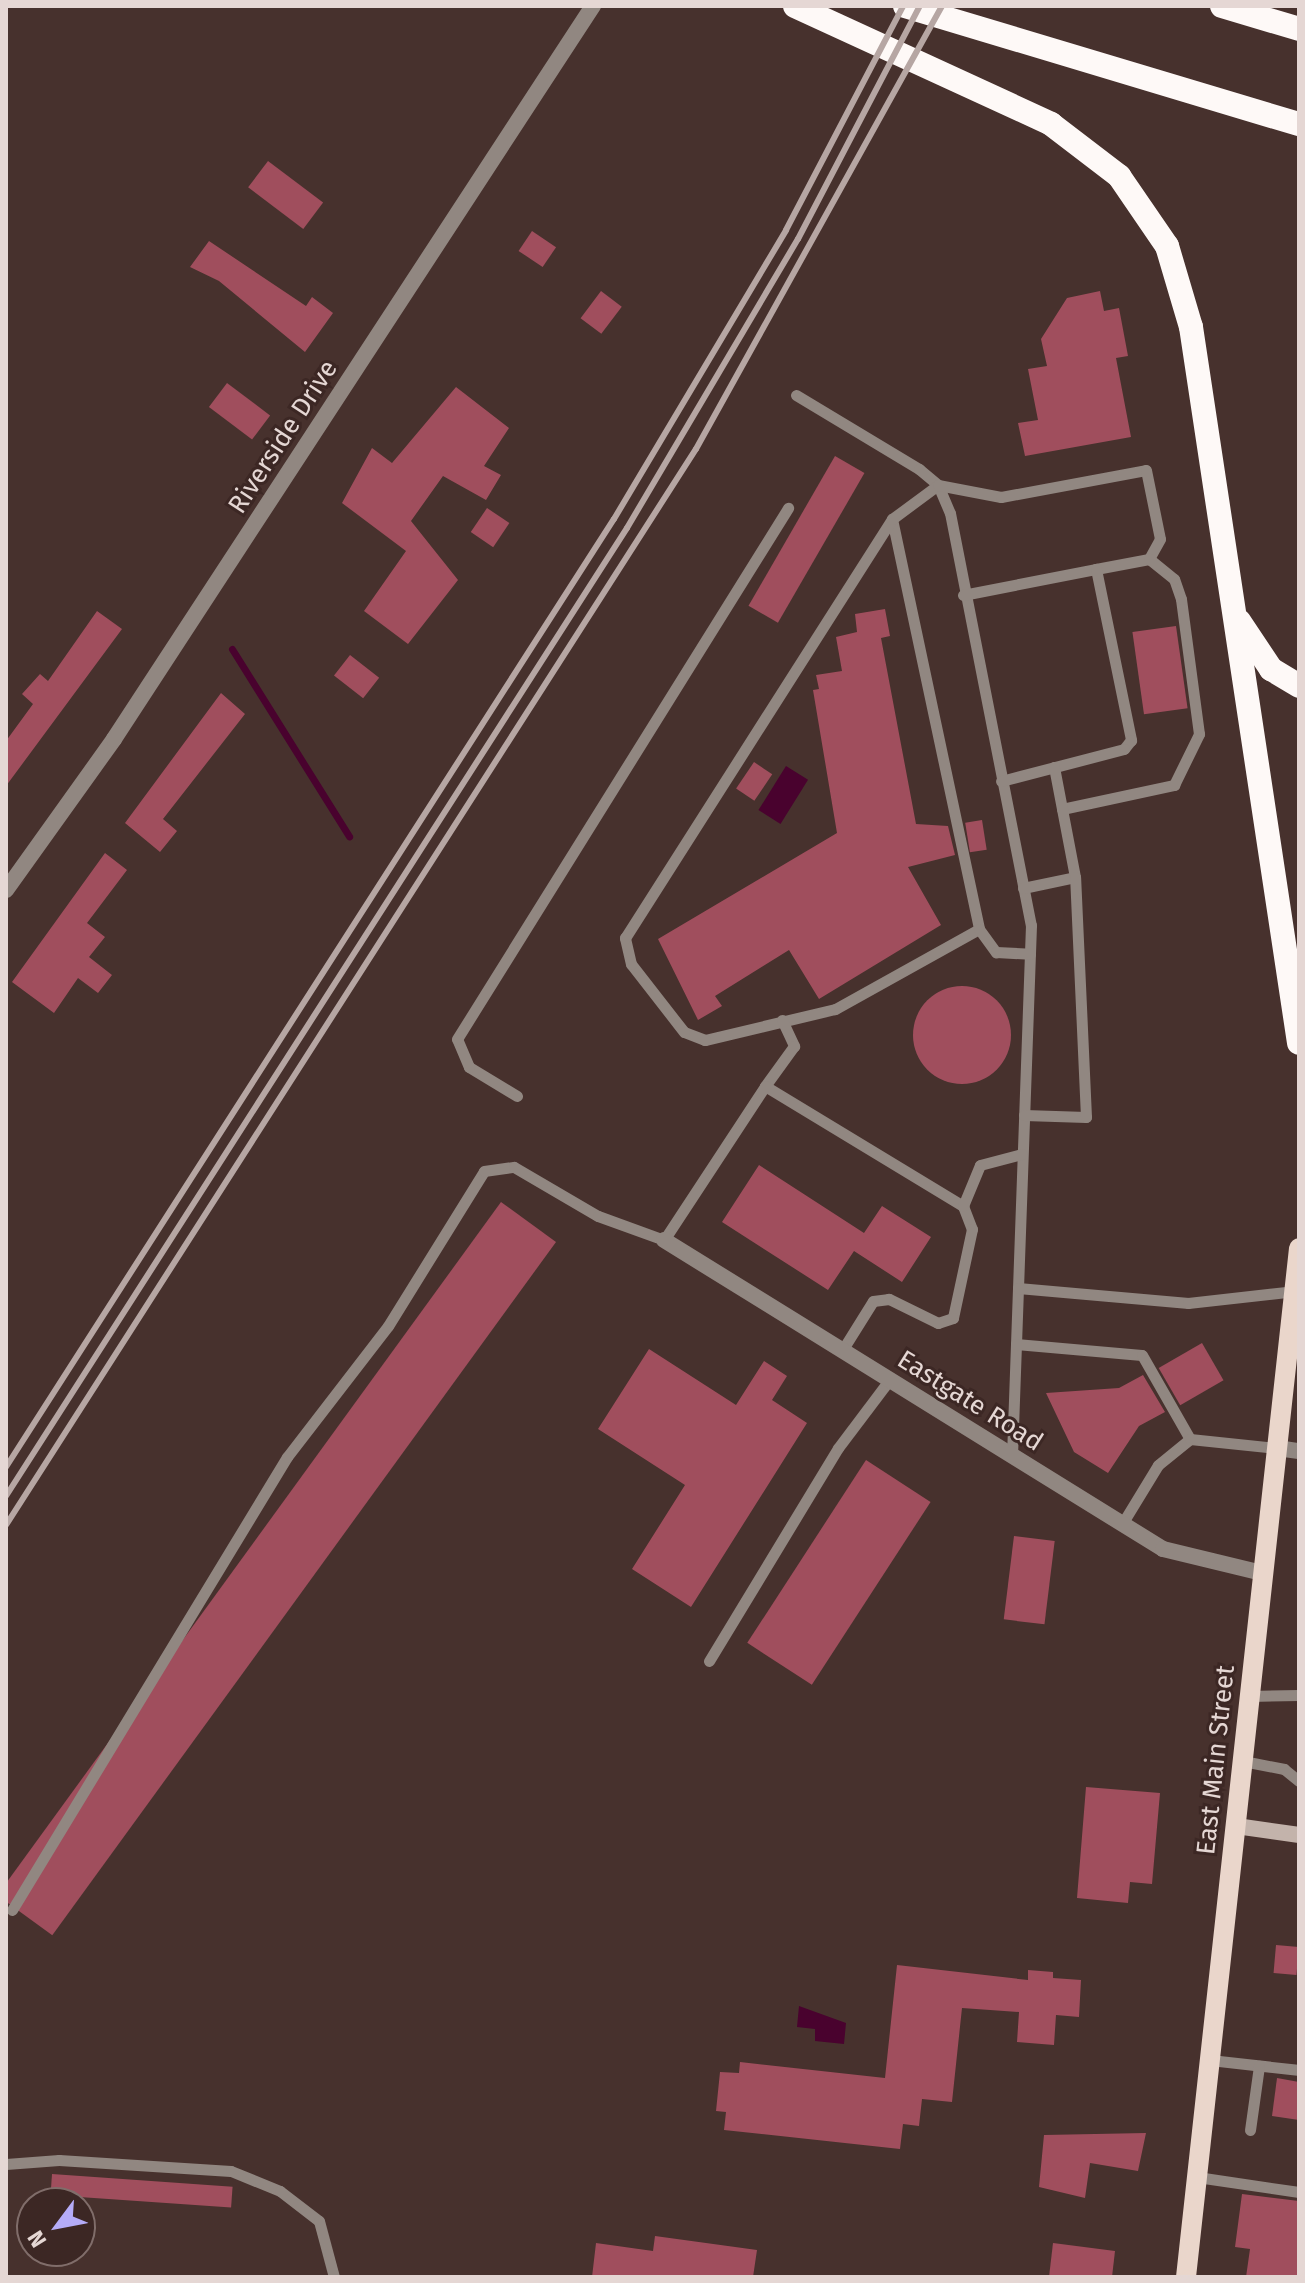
<!DOCTYPE html>
<html>
<head>
<meta charset="utf-8">
<style>
	body { margin:0 }
	#map { position:relative; width:1305px; height:2283px; overflow:hidden; background:#47312d; font-family:"Fira Sans",sans-serif }
	div>[style] { position:absolute }
	.water>* { inset:0; background:#49022e; transform-origin:0 0 }
	.stream>* { height:7px; margin:-3.5px; padding:0 3.5px; transform-origin:3.5px; border-radius:3.5px; background:#49022e }
	.building>* { inset:0; background:#a04e5d; transform-origin:0 0 }
	.round { border-radius:50% }
	.lane>* { height:11px; margin:-5.5px; padding:0 5.5px; transform-origin:5.5px; border-radius:5.5px; background:#918781 }
	.street>* { height:16px; margin:-8px; padding:0 8px; transform-origin:8px; border-radius:8px; background:#918781 }
	.secondary>* { height:16px; margin:-8px; padding:0 8px; transform-origin:8px; border-radius:8px; background:#c3b3ab }
	.primary>* { height:20px; margin:-10px; padding:0 10px; transform-origin:10px; border-radius:10px; background:#ead6cb }
	.highway>* { height:24px; margin:-12px; padding:0 12px; transform-origin:12px; border-radius:12px; background:#fef9f7 }
	.rail>* { height:6px; margin:-3px; padding:0 3px; transform-origin:3px; border-radius:3px; background:#b6a6a3 }
	span { translate:-50% -50%; white-space:nowrap; text-align:center; line-height:1.15; -webkit-text-stroke:6px #3c2724; paint-order:stroke }
	.street-label { font-size:26px; color:#e5d7d4 }
	.frame { position:absolute; inset:0; border:8px solid #e5d7d4; pointer-events:none }
	.north { position:absolute; left:16px; top:2187px; width:80px; height:80px; box-sizing:border-box; background:#3c2724; border:2px solid #806d6a; border-radius:50%; rotate:238deg; font-size:22px; font-weight:700; line-height:32px; text-align:center; color:#e5d7d4 }
	.north::after { content:''; display:block; margin:auto; width:28px; height:36px; background:#b5acf8; clip-path:polygon(50% 0,100% 100%,50% 72%,0 100%) }
</style>
</head>
<body>
<div id="map">
	<div class="water">
		<div style="left:786px;top:766px;width:26px;height:52px;rotate:32deg"></div>
		<div style="clip-path:polygon(799px 2006px,846px 2023px,844px 2044px,815px 2041px,815px 2029px,797px 2027px)"></div>
	</div>
	<div class="stream">
		<div style="left:232px;top:649px;width:221px;rotate:58deg"></div>
	</div>
	<div class="building">
		<div style="left:268px;top:161px;width:69px;height:33px;rotate:37deg"></div>
		<div style="left:532px;top:231px;width:29px;height:24px;rotate:34deg"></div>
		<div style="clip-path:polygon(209px 241px,306px 306px,312px 297px,333px 313px,305px 352px,219px 281px,190px 267px)"></div>
		<div style="left:601px;top:291px;width:26px;height:34px;rotate:37deg"></div>
		<div style="clip-path:polygon(1100px 291px,1104px 311px,1119px 308px,1128px 356px,1116px 358px,1131px 437px,1025px 456px,1018px 423px,1038px 420px,1028px 369px,1047px 366px,1041px 339px,1067px 298px)"></div>
		<div style="left:227px;top:383px;width:54px;height:30px;rotate:37deg"></div>
		<div style="clip-path:polygon(456px 387px,509px 428px,484px 466px,501px 475px,486px 500px,443px 476px,411px 521px,458px 580px,408px 644px,364px 611px,406px 551px,342px 503px,372px 448px,392px 463px)"></div>
		<div style="left:835px;top:456px;width:34px;height:173px;rotate:30deg"></div>
		<div style="left:487px;top:508px;width:27px;height:29px;rotate:34deg"></div>
		<div style="clip-path:polygon(885px 609px,890px 636px,881px 638px,916px 824px,948px 826px,955px 855px,908px 867px,941px 925px,819px 999px,789px 950px,715px 996px,722px 1006px,698px 1020px,658px 939px,837px 833px,813px 690px,819px 689px,816px 675px,842px 671px,836px 637px,857px 632px,855px 614px)"></div>
		<div style="clip-path:polygon(97px 611px,122px 629px,6px 786px,6px 741px,33px 704px,22px 694px,40px 674px,48px 681px)"></div>
		<div style="left:1176px;top:626px;width:83px;height:44px;rotate:82deg"></div>
		<div style="left:350px;top:655px;width:37px;height:26px;rotate:38deg"></div>
		<div style="clip-path:polygon(221px 693px,245px 714px,163px 819px,177px 831px,160px 852px,125px 823px)"></div>
		<div style="left:754px;top:762px;width:22px;height:32px;rotate:34deg"></div>
		<div style="left:982px;top:820px;width:30px;height:17px;rotate:81deg"></div>
		<div style="clip-path:polygon(105px 853px,127px 870px,87px 923px,105px 937px,89px 957px,112px 975px,98px 993px,78px 978px,54px 1013px,12px 982px)"></div>
		<div class="round" style="left:913px;top:986px;width:98px;height:98px"></div>
		<div style="clip-path:polygon(759px 1165px,864px 1233px,882px 1206px,931px 1237px,902px 1282px,854px 1251px,828px 1290px,722px 1222px)"></div>
		<div style="left:501px;top:1202px;width:68px;height:857px;rotate:36deg"></div>
		<div style="left:1202px;top:1343px;width:43px;height:50px;rotate:60deg"></div>
		<div style="clip-path:polygon(649px 1349px,736px 1405px,764px 1361px,787px 1376px,772px 1400px,807px 1423px,691px 1607px,632px 1569px,685px 1485px,598px 1429px)"></div>
		<div style="clip-path:polygon(1143px 1375px,1165px 1412px,1139px 1426px,1108px 1473px,1074px 1452px,1046px 1393px,1119px 1388px)"></div>
		<div style="left:866px;top:1460px;width:77px;height:218px;rotate:33deg"></div>
		<div style="left:1014px;top:1536px;width:41px;height:84px;rotate:7deg"></div>
		<div style="clip-path:polygon(1086px 1787px,1160px 1793px,1152px 1884px,1130px 1882px,1128px 1903px,1077px 1898px)"></div>
		<div style="left:1276px;top:1945px;width:23px;height:28px;rotate:5deg"></div>
		<div style="clip-path:polygon(897px 1965px,1028px 1980px,1028px 1970px,1053px 1972px,1053px 1978px,1081px 1980px,1079px 2017px,1056px 2015px,1054px 2045px,1017px 2042px,1019px 2012px,962px 2008px,952px 2102px,922px 2099px,919px 2126px,903px 2124px,900px 2149px,724px 2130px,726px 2112px,716px 2111px,720px 2072px,739px 2073px,740px 2062px,885px 2078px)"></div>
		<div style="clip-path:polygon(1277px 2078px,1299px 2082px,1299px 2120px,1272px 2116px)"></div>
		<div style="clip-path:polygon(1146px 2133px,1138px 2171px,1090px 2163px,1085px 2198px,1039px 2187px,1044px 2135px)"></div>
		<div style="left:52px;top:2174px;width:181px;height:21px;rotate:4deg"></div>
		<div style="clip-path:polygon(1242px 2194px,1299px 2201px,1299px 2277px,1246px 2277px,1250px 2249px,1235px 2247px)"></div>
		<div style="clip-path:polygon(655px 2236px,757px 2250px,753px 2277px,592px 2277px,596px 2243px,653px 2251px)"></div>
		<div style="clip-path:polygon(1053px 2243px,1115px 2251px,1112px 2277px,1049px 2277px)"></div>
	</div>
	<div class="lane">
		<div style="left:796px;top:395px;width:144px;rotate:31deg"></div>
		<div style="left:919px;top:469px;width:25px;rotate:40deg"></div>
		<div style="left:938px;top:485px;width:30px;rotate:67deg"></div>
		<div style="left:950px;top:513px;width:420px;rotate:78.9deg"></div>
		<div style="left:1031px;top:925px;width:530px;rotate:92.05deg"></div>
		<div style="left:892px;top:519px;width:419px;rotate:78deg"></div>
		<div style="left:979px;top:929px;width:165px;rotate:150.9deg"></div>
		<div style="left:835px;top:1009px;width:134px;rotate:166.6deg"></div>
		<div style="left:705px;top:1040px;width:22px;rotate:-159deg"></div>
		<div style="left:684px;top:1032px;width:86px;rotate:-127.9deg"></div>
		<div style="left:631px;top:964px;width:27px;rotate:-103deg"></div>
		<div style="left:625px;top:938px;width:497px;rotate:-57.5deg"></div>
		<div style="left:892px;top:519px;width:57px;rotate:-36.5deg"></div>
		<div style="left:938px;top:485px;width:64px;rotate:10.8deg"></div>
		<div style="left:1001px;top:497px;width:147px;rotate:-10.5deg"></div>
		<div style="left:1146px;top:470px;width:70px;rotate:78.5deg"></div>
		<div style="left:1160px;top:539px;width:23px;rotate:119deg"></div>
		<div style="left:1149px;top:559px;width:54px;rotate:169.3deg"></div>
		<div style="left:963px;top:595px;width:136px;rotate:-11.1deg"></div>
		<div style="left:1096px;top:569px;width:175px;rotate:78.4deg"></div>
		<div style="left:1131px;top:740px;width:11px;rotate:128deg"></div>
		<div style="left:1124px;top:749px;width:127px;rotate:165.4deg"></div>
		<div style="left:1062px;top:809px;width:115px;rotate:-12.1deg"></div>
		<div style="left:1174px;top:785px;width:57px;rotate:-63.9deg"></div>
		<div style="left:1199px;top:734px;width:136px;rotate:-97.6deg"></div>
		<div style="left:1181px;top:599px;width:21px;rotate:-109deg"></div>
		<div style="left:1174px;top:579px;width:32px;rotate:-141deg"></div>
		<div style="left:1023px;top:888px;width:53px;rotate:-11.9deg"></div>
		<div style="left:1075px;top:877px;width:112px;rotate:-100.8deg"></div>
		<div style="left:979px;top:929px;width:29px;rotate:54deg"></div>
		<div style="left:996px;top:952px;width:34px;rotate:3deg"></div>
		<div style="left:782px;top:1020px;width:29px;rotate:65deg"></div>
		<div style="left:794px;top:1046px;width:49px;rotate:125.9deg"></div>
		<div style="left:765px;top:1086px;width:232px;rotate:31.2deg"></div>
		<div style="left:963px;top:1206px;width:25px;rotate:69deg"></div>
		<div style="left:972px;top:1229px;width:91px;rotate:102.1deg"></div>
		<div style="left:953px;top:1318px;width:16px;rotate:162deg"></div>
		<div style="left:938px;top:1323px;width:55px;rotate:-153.9deg"></div>
		<div style="left:889px;top:1299px;width:16px;rotate:173deg"></div>
		<div style="left:873px;top:1301px;width:57px;rotate:122deg"></div>
		<div style="left:517px;top:1096px;width:56px;rotate:-148.9deg"></div>
		<div style="left:469px;top:1067px;width:30px;rotate:-113deg"></div>
		<div style="left:457px;top:1039px;width:626px;rotate:-58.06deg"></div>
		<div style="left:1024px;top:1115px;width:62px;rotate:1.8deg"></div>
		<div style="left:1086px;top:1117px;width:240px;rotate:-92.6deg"></div>
		<div style="left:963px;top:1206px;width:44px;rotate:-67.5deg"></div>
		<div style="left:980px;top:1165px;width:43px;rotate:-14.7deg"></div>
		<div style="left:1018px;top:1288px;width:171px;rotate:5deg"></div>
		<div style="left:1188px;top:1303px;width:108px;rotate:-6.4deg"></div>
		<div style="left:1016px;top:1344px;width:126px;rotate:5deg"></div>
		<div style="left:1142px;top:1355px;width:97px;rotate:60.3deg"></div>
		<div style="left:1122px;top:1524px;width:69px;rotate:-58.6deg"></div>
		<div style="left:1158px;top:1465px;width:41px;rotate:-39.1deg"></div>
		<div style="left:1190px;top:1439px;width:87px;rotate:5.9deg"></div>
		<div style="left:709px;top:1661px;width:249px;rotate:-58.8deg"></div>
		<div style="left:838px;top:1448px;width:86px;rotate:-53deg"></div>
		<div style="left:1249px;top:1696px;width:50px;rotate:-1.1deg"></div>
		<div style="left:1243px;top:1761px;width:42px;rotate:11deg"></div>
		<div style="left:1284px;top:1769px;width:19px;rotate:39deg"></div>
		<div style="left:12px;top:1910px;width:530px;rotate:-58.74deg"></div>
		<div style="left:287px;top:1457px;width:165px;rotate:-52.4deg"></div>
		<div style="left:388px;top:1326px;width:182px;rotate:-58.2deg"></div>
		<div style="left:484px;top:1171px;width:30px;rotate:-8deg"></div>
		<div style="left:514px;top:1167px;width:97px;rotate:30.3deg"></div>
		<div style="left:598px;top:1216px;width:70px;rotate:20deg"></div>
		<div style="left:664px;top:1240px;width:184px;rotate:-56.7deg"></div>
		<div style="left:1210px;top:2060px;width:90px;rotate:6.4deg"></div>
		<div style="left:1250px;top:2130px;width:65px;rotate:-82deg"></div>
		<div style="left:6px;top:2164px;width:53px;rotate:-4.3deg"></div>
		<div style="left:59px;top:2160px;width:172px;rotate:3.7deg"></div>
		<div style="left:231px;top:2171px;width:53px;rotate:22.2deg"></div>
		<div style="left:280px;top:2191px;width:49px;rotate:37.6deg"></div>
		<div style="left:319px;top:2221px;width:58px;rotate:75deg"></div>
		<div style="left:1197px;top:2177px;width:103px;rotate:8.4deg"></div>
	</div>
	<div class="street">
		<div style="left:6px;top:890px;width:186px;rotate:-54.4deg"></div>
		<div style="left:114px;top:739px;width:876px;rotate:-56.84deg"></div>
		<div style="left:664px;top:1240px;width:587px;rotate:31.77deg"></div>
		<div style="left:1163px;top:1549px;width:102px;rotate:13.6deg"></div>
		<div style="left:1277px;top:1448px;width:22px;rotate:8deg"></div>
	</div>
	<div class="secondary">
		<div style="left:1236px;top:1826px;width:64px;rotate:8.1deg"></div>
	</div>
	<div class="primary">
		<div style="left:1186px;top:2277px;width:1035px;rotate:-83.73deg"></div>
	</div>
	<div class="highway">
		<div style="left:795px;top:6px;width:282px;rotate:24.7deg"></div>
		<div style="left:1051px;top:124px;width:86px;rotate:37.4deg"></div>
		<div style="left:1119px;top:176px;width:85px;rotate:55.6deg"></div>
		<div style="left:1167px;top:246px;width:84px;rotate:73.5deg"></div>
		<div style="left:1191px;top:327px;width:724px;rotate:81.42deg"></div>
		<div style="left:905px;top:6px;width:411px;rotate:16.7deg"></div>
		<div style="left:1222px;top:6px;width:80px;rotate:16.6deg"></div>
		<div style="left:1239px;top:621px;width:58px;rotate:56.3deg"></div>
		<div style="left:1271px;top:669px;width:33px;rotate:31deg"></div>
	</div>
	<div class="rail">
		<div style="left:6px;top:1467px;width:1126px;rotate:-57.33deg"></div>
		<div style="left:614px;top:519px;width:336px;rotate:-59.2deg"></div>
		<div style="left:786px;top:230px;width:253px;rotate:-62.4deg"></div>
		<div style="left:6px;top:1496px;width:1150px;rotate:-57.32deg"></div>
		<div style="left:627px;top:528px;width:336px;rotate:-59.4deg"></div>
		<div style="left:798px;top:239px;width:263px;rotate:-62.4deg"></div>
		<div style="left:6px;top:1525px;width:1278px;rotate:-57.33deg"></div>
		<div style="left:696px;top:449px;width:507px;rotate:-60.96deg"></div>
	</div>
	<div class="street-label">
		<span style="left:283px;top:437px;rotate:-57deg">Riverside Drive</span>
		<span style="left:970px;top:1401px;rotate:32deg">Eastgate Road</span>
		<span style="left:1216px;top:1760px;rotate:-84deg">East Main Street</span>
	</div>
	<div class="frame"></div>
	<div class="north">N</div>
</div>
</body>
</html>
